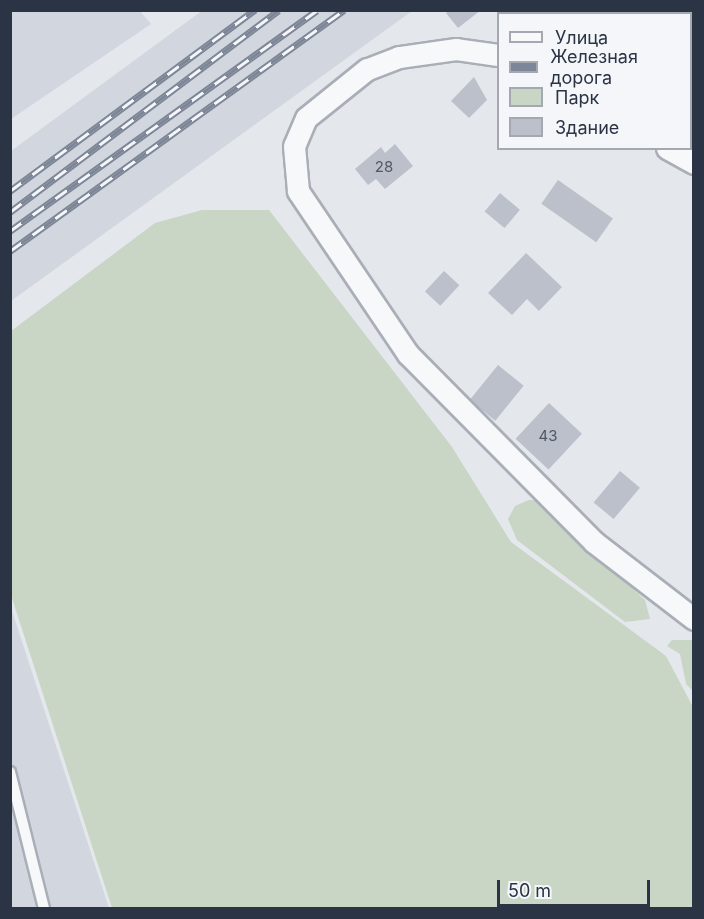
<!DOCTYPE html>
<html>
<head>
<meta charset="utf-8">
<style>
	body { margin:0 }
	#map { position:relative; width:704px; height:919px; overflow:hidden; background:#e4e7ec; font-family:Inter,sans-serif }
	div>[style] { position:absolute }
	.built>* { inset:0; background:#d2d6de }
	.green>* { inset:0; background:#c9d6c5 }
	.building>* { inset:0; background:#bbc0ca; transform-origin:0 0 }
	.roads { filter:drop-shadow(2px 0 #a9aeb7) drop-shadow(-2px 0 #a9aeb7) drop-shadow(0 2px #a9aeb7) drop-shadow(0 -2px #a9aeb7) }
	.lane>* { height:10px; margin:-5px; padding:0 5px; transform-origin:5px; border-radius:5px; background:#f7f8fa }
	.street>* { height:21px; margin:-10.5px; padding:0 10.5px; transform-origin:10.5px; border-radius:10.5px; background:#f7f8fa }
	.rail>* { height:7px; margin-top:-3.5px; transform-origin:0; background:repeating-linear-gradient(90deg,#f4f6f9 0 14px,#7d8696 0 28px); box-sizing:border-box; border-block:2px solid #7d8696 }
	span { translate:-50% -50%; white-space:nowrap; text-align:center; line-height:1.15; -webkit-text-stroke:4.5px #f4f6f9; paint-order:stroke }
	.number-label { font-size:15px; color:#4f5766 }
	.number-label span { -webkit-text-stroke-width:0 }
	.frame { position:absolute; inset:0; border:12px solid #2b3445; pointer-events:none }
	.legend { position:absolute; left:497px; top:12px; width:195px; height:138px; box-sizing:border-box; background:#f4f6f9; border:2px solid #a4a8b1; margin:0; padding:8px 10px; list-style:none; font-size:18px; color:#2b3445 }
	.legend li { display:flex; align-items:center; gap:12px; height:30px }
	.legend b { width:30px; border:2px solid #a4a8b1 }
	.scale { position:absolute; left:497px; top:880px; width:153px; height:27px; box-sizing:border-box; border:3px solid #2b3445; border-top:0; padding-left:8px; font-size:18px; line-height:21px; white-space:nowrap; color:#2b3445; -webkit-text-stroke:4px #f4f6f9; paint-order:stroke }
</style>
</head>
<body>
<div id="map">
	<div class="built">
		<div style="clip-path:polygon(11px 10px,140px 11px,151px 24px,11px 119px)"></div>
		<div style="clip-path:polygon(203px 10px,412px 11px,11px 301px,11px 151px)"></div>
		<div style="clip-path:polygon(11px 608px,109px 908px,11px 908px)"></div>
	</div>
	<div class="green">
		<div style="clip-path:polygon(202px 210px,269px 210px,452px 447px,511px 542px,666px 656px,693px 707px,693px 908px,112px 908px,11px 595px,11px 331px,155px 223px)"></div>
		<div style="clip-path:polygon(529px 500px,537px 500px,645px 600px,650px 619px,625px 622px,517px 540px,508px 519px,515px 506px)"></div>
		<div style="clip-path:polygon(672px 640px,693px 640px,693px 691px,686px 684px,680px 654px,667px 646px)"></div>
	</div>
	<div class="building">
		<div style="clip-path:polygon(450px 10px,481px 10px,458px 28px,446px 13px)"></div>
		<div style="clip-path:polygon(690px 39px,694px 42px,690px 75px)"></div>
		<div style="clip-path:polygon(474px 77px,487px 100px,469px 118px,451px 101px)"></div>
		<div style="clip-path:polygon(395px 144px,413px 166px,385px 189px,376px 179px,368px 185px,355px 169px,381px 147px,385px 153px)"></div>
		<div style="left:558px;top:180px;width:67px;height:29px;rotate:35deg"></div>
		<div style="left:500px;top:193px;width:26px;height:24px;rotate:40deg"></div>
		<div style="clip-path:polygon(526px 253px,562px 287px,539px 311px,527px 299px,512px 315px,488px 293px)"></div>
		<div style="left:444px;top:271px;width:21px;height:28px;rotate:43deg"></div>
		<div style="left:498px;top:365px;width:33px;height:45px;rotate:39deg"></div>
		<div style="left:549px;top:403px;width:45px;height:49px;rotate:43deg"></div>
		<div style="left:620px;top:471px;width:26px;height:41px;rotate:40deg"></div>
	</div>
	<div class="roads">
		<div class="lane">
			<div style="left:10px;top:772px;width:140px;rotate:76deg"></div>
		</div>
		<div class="street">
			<div style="left:498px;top:55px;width:42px;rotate:-171.9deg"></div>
			<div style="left:456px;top:49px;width:58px;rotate:172deg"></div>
			<div style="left:399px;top:57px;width:34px;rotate:159deg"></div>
			<div style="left:367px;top:69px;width:78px;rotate:141.2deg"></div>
			<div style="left:306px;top:118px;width:30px;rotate:113deg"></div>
			<div style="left:294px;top:146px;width:45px;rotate:84.9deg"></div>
			<div style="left:298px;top:191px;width:197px;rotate:56deg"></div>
			<div style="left:408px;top:354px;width:264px;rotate:45.3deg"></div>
			<div style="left:594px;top:542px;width:126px;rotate:37.6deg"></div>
			<div style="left:690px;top:128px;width:4px;rotate:-27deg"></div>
			<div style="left:667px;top:148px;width:31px;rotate:29deg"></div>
		</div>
	</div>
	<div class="rail">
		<div style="left:10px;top:191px;width:305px;rotate:-36.5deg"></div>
		<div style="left:10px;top:212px;width:336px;rotate:-36.9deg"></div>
		<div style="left:10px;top:231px;width:378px;rotate:-35.7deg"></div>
		<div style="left:10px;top:251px;width:412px;rotate:-35.8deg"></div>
	</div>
	<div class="number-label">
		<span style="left:384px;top:167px">28</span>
		<span style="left:548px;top:436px">43</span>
	</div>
	<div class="frame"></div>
	<ul class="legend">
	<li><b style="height:8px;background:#f7f8fa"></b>Улица</li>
	<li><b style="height:8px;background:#7d8696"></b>Железная дорога</li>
	<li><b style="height:16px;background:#c9d6c5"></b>Парк</li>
	<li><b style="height:16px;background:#bbc0ca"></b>Здание</li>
	</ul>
	<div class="scale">50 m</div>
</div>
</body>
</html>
